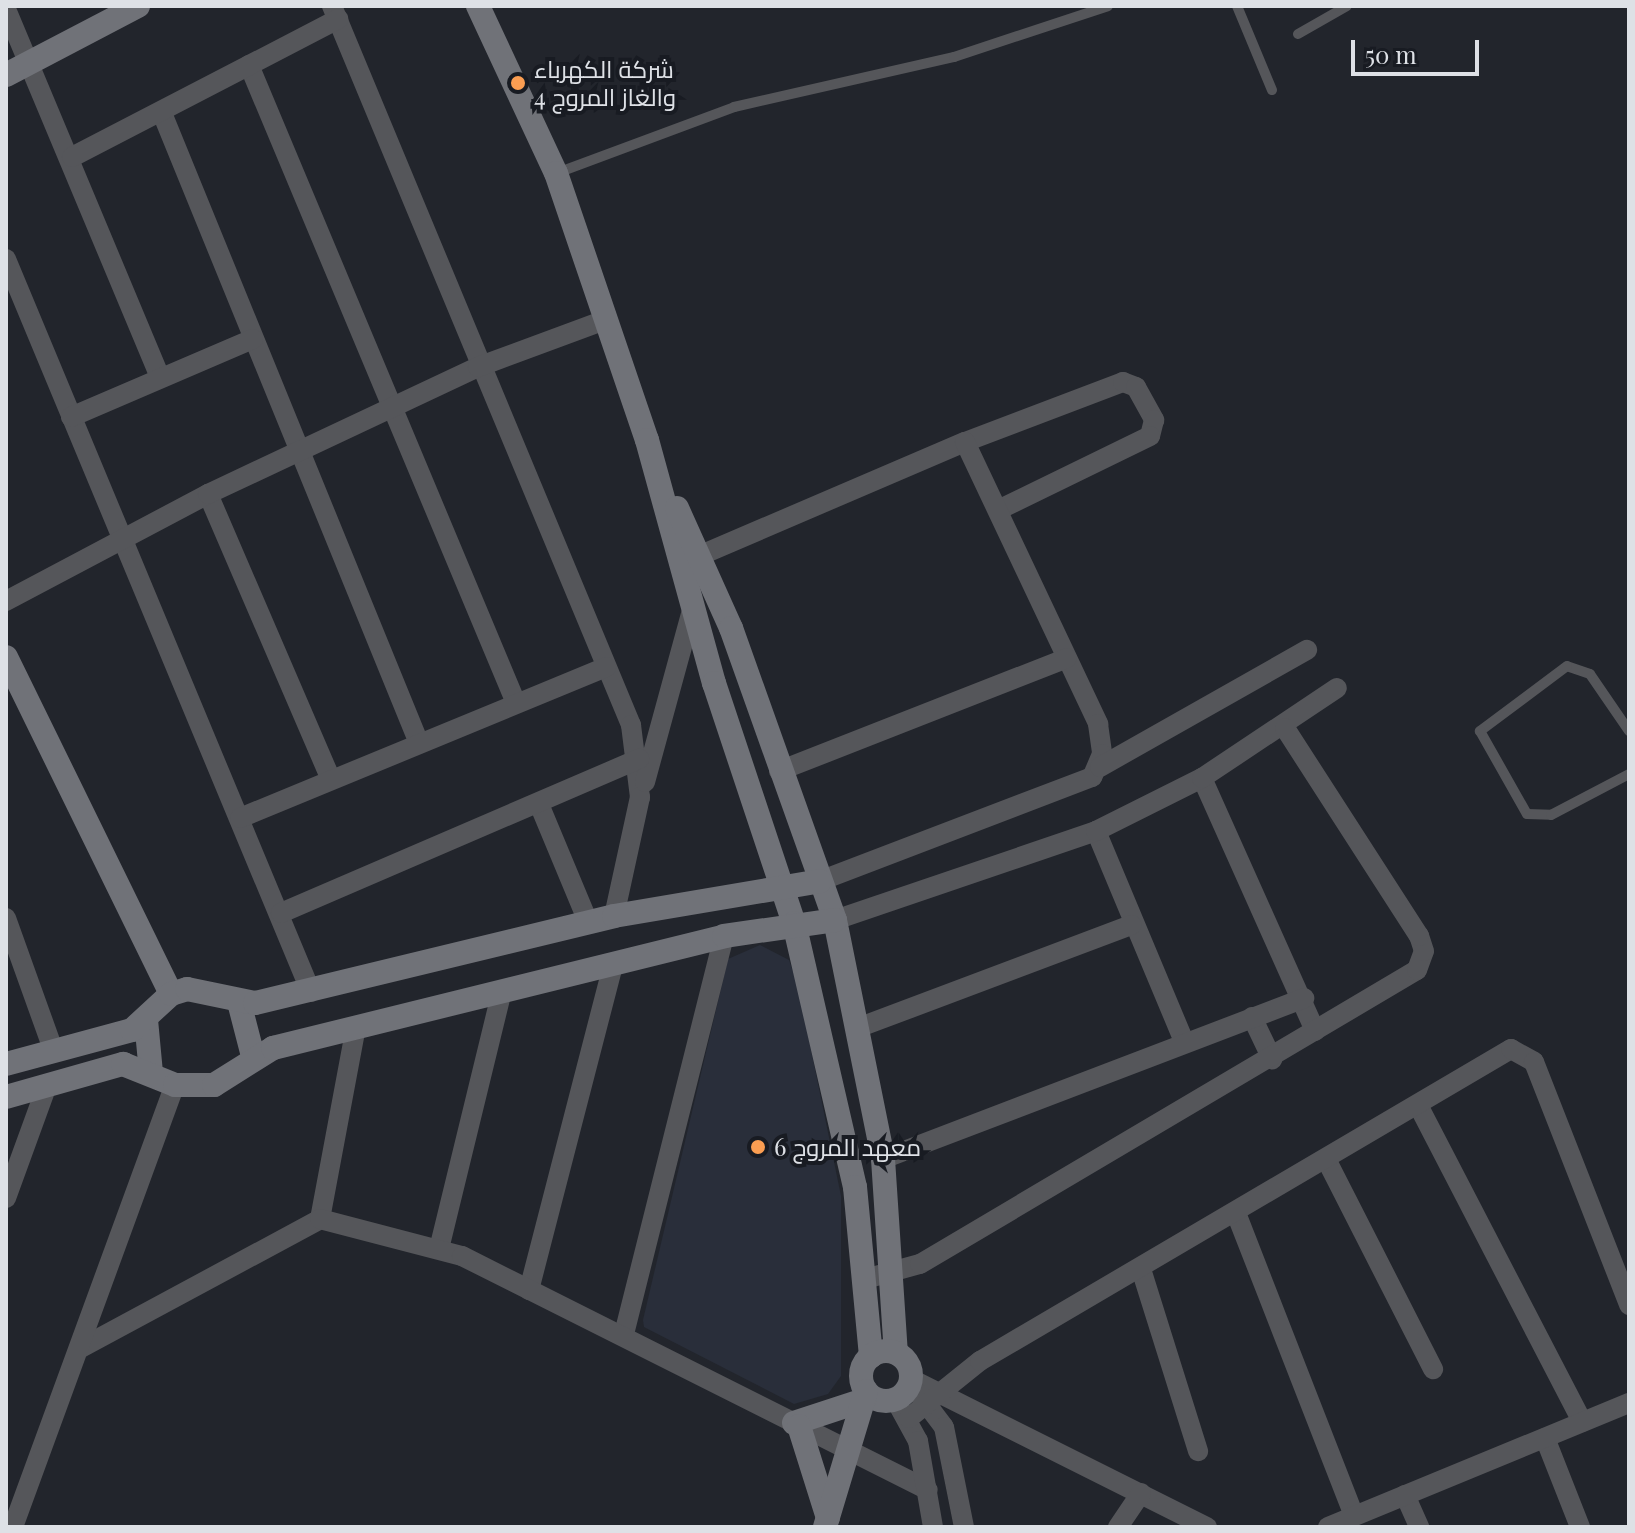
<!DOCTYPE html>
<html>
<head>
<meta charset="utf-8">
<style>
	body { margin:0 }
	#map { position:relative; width:1635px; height:1533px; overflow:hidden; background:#22252c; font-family:"Playfair Display",Cairo,serif }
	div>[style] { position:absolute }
	.built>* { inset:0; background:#292e3a }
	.lane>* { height:10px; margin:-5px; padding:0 5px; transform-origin:5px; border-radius:5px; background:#55565a }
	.street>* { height:20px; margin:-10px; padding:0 10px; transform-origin:10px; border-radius:10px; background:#55565a }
	.secondary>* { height:24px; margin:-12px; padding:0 12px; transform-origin:12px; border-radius:12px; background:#707278 }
	.secondary>.ring { margin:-12px; padding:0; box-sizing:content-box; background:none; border:24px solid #707278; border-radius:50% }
	.dots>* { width:22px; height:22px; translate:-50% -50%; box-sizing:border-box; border:4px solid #181b22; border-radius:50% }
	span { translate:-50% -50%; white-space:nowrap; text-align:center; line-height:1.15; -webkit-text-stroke:8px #181b22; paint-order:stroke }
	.poi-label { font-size:24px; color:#dee1e6 }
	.left { translate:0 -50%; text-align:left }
	.frame { position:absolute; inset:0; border:8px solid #dee1e6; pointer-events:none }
	.scale { position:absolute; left:1351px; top:40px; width:128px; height:36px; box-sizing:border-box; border:4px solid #dee1e6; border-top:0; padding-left:10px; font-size:24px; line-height:28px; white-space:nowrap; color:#dee1e6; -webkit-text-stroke:6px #181b22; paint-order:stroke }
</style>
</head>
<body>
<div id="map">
	<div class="built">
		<div style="clip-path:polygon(760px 945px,789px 960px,798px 986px,841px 1196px,841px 1376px,828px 1394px,794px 1404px,644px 1327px,643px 1320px,728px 959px)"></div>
	</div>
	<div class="lane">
		<div style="left:1237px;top:6px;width:91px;rotate:67.4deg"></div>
		<div style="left:1298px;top:34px;width:56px;rotate:-29.7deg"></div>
		<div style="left:557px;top:173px;width:189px;rotate:-20.4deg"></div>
		<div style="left:734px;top:107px;width:226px;rotate:-12.8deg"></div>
		<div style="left:954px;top:57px;width:162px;rotate:-18.3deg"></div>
		<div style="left:1629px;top:731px;width:69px;rotate:-124.4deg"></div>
		<div style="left:1590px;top:674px;width:24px;rotate:-161deg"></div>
		<div style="left:1567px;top:666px;width:109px;rotate:143.2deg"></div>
		<div style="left:1480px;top:731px;width:95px;rotate:60.5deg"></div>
		<div style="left:1527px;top:814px;width:24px;rotate:2deg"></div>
		<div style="left:1551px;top:815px;width:88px;rotate:-27.7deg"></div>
	</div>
	<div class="street">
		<div style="left:332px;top:6px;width:779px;rotate:67.42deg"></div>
		<div style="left:631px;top:725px;width:73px;rotate:82.9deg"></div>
		<div style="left:640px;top:797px;width:122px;rotate:102.3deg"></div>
		<div style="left:6px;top:9px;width:399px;rotate:67.3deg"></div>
		<div style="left:249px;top:65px;width:692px;rotate:67.29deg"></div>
		<div style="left:162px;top:113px;width:680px;rotate:67.81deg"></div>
		<div style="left:72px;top:157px;width:300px;rotate:-27.4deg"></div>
		<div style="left:6px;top:259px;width:794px;rotate:67.41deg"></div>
		<div style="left:71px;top:417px;width:198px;rotate:-23.2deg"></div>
		<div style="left:965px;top:442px;width:169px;rotate:-20.8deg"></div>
		<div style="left:1123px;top:382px;width:14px;rotate:21deg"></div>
		<div style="left:1136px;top:387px;width:38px;rotate:61deg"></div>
		<div style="left:1154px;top:420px;width:16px;rotate:104deg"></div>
		<div style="left:1150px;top:436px;width:169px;rotate:154deg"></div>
		<div style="left:208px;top:494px;width:310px;rotate:66.7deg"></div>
		<div style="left:687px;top:561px;width:302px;rotate:-23.2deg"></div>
		<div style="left:965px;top:442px;width:312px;rotate:64.7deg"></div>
		<div style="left:1098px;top:724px;width:30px;rotate:82deg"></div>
		<div style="left:1102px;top:754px;width:25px;rotate:113deg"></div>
		<div style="left:1092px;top:777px;width:291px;rotate:159.1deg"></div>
		<div style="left:6px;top:601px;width:229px;rotate:-27.9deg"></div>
		<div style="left:208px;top:494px;width:298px;rotate:-25.2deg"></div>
		<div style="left:478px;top:367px;width:135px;rotate:-20.3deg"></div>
		<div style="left:1100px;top:767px;width:238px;rotate:-29.5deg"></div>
		<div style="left:779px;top:771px;width:309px;rotate:-21.4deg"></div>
		<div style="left:1202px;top:778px;width:277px;rotate:65.9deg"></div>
		<div style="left:645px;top:782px;width:178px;rotate:-74.7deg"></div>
		<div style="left:539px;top:804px;width:128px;rotate:67.4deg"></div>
		<div style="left:240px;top:818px;width:396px;rotate:-22.4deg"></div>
		<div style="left:1096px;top:831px;width:228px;rotate:67.3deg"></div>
		<div style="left:281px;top:913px;width:390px;rotate:-23.3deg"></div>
		<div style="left:6px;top:918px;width:142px;rotate:70.3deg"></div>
		<div style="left:835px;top:920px;width:276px;rotate:-18.8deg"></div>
		<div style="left:1096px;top:831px;width:119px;rotate:-26.6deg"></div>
		<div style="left:1202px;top:778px;width:162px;rotate:-33.7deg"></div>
		<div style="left:1252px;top:1017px;width:47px;rotate:64.5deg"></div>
		<div style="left:860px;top:1027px;width:290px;rotate:-20.6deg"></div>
		<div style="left:1418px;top:1105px;width:357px;rotate:62.6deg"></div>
		<div style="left:883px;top:1159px;width:451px;rotate:-20.9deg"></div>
		<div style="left:1326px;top:1159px;width:236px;rotate:63deg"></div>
		<div style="left:6px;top:1198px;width:117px;rotate:-70deg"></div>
		<div style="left:1236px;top:1213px;width:324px;rotate:68.7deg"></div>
		<div style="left:320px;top:1219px;width:190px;rotate:-79.4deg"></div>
		<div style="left:439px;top:1249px;width:262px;rotate:-76.3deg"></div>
		<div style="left:1141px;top:1269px;width:191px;rotate:72.6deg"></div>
		<div style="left:865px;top:1279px;width:57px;rotate:-15.3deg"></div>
		<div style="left:920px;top:1264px;width:577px;rotate:-30.61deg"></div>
		<div style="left:1417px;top:970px;width:20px;rotate:-70deg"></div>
		<div style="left:1424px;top:951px;width:16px;rotate:-108deg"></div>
		<div style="left:1419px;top:936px;width:247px;rotate:-122.8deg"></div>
		<div style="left:529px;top:1290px;width:335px;rotate:-75.5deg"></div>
		<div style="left:624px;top:1334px;width:410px;rotate:-75.9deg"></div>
		<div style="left:79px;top:1349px;width:274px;rotate:-28.3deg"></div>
		<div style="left:320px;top:1219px;width:147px;rotate:14.6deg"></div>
		<div style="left:462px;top:1256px;width:521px;rotate:26.66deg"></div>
		<div style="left:911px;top:1379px;width:331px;rotate:26.6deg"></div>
		<div style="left:919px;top:1394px;width:41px;rotate:52.9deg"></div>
		<div style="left:944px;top:1427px;width:102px;rotate:78.7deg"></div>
		<div style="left:895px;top:1399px;width:48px;rotate:61.3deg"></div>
		<div style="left:918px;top:1441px;width:87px;rotate:80.1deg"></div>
		<div style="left:909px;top:1418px;width:91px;rotate:-38.8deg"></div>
		<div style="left:980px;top:1361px;width:616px;rotate:-30.44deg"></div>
		<div style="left:1511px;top:1049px;width:26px;rotate:29deg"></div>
		<div style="left:1534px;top:1062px;width:261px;rotate:68.6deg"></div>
		<div style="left:1545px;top:1438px;width:96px;rotate:68.5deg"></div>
		<div style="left:1405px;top:1495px;width:35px;rotate:66deg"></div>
		<div style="left:13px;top:1527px;width:471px;rotate:-69.9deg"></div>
		<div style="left:1118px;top:1527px;width:41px;rotate:-55.9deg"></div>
		<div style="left:1328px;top:1527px;width:326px;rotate:-22.4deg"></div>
	</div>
	<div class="secondary">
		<div style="left:478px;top:6px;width:184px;rotate:65deg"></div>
		<div style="left:556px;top:173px;width:282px;rotate:71.2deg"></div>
		<div style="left:647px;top:440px;width:252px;rotate:74.6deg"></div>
		<div style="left:714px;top:683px;width:253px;rotate:71.6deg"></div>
		<div style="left:794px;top:923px;width:271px;rotate:77deg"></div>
		<div style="left:855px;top:1187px;width:170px;rotate:84.6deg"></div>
		<div style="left:6px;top:75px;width:149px;rotate:-27.6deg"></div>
		<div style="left:677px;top:508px;width:132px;rotate:65.8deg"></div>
		<div style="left:731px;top:628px;width:310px;rotate:70.4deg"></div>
		<div style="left:835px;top:920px;width:244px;rotate:78.6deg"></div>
		<div style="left:883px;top:1159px;width:194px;rotate:86.2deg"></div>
		<div style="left:6px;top:657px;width:375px;rotate:63.9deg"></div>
		<div style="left:239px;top:1002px;width:56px;rotate:75.5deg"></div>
		<div style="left:146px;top:1020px;width:53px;rotate:84.6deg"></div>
		<div style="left:6px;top:1064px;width:131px;rotate:-15.1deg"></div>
		<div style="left:132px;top:1030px;width:53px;rotate:-42.7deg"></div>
		<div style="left:171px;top:994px;width:17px;rotate:-17deg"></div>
		<div style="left:187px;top:989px;width:69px;rotate:11.6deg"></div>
		<div style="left:255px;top:1003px;width:369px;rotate:-13.6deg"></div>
		<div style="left:614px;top:916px;width:209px;rotate:-9.6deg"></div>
		<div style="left:6px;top:1097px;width:122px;rotate:-15.8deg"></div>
		<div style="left:123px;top:1064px;width:56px;rotate:22deg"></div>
		<div style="left:175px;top:1085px;width:39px"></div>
		<div style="left:214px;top:1085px;width:70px;rotate:-32.1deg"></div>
		<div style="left:273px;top:1048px;width:465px;rotate:-13.9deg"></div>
		<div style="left:724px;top:936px;width:112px;rotate:-8.2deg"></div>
		<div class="ring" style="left:861px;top:1351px;width:26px;height:26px"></div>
		<div style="left:794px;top:1423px;width:74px;rotate:-18.2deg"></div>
		<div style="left:799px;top:1426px;width:96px;rotate:72.5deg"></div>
		<div style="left:825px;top:1527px;width:142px;rotate:-73.2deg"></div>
	</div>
	<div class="dots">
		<div style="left:518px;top:83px;background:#fb9e52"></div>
		<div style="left:758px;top:1147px;background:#fb9e52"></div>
	</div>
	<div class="poi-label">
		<span class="left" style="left:534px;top:83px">شركة الكهرباء<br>والغاز المروج 4</span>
		<span class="left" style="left:774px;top:1147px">معهد المروج 6</span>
	</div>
	<div class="frame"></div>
	<div class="scale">50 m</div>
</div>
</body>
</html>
